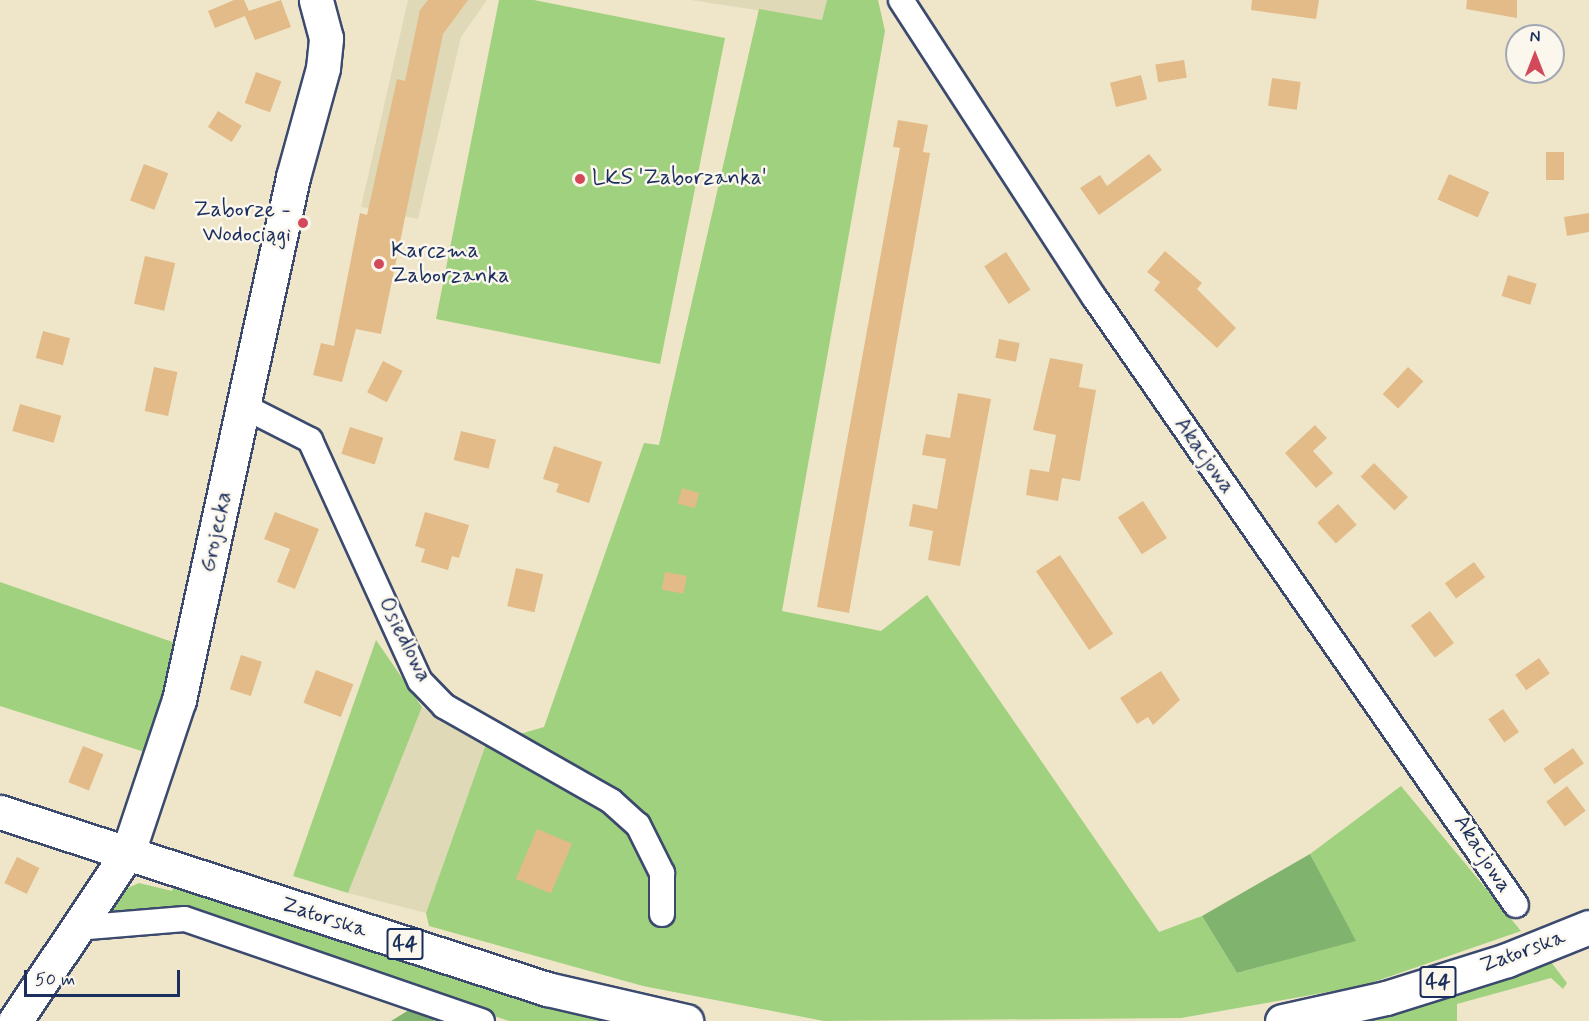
<!DOCTYPE html>
<html>
<head>
<meta charset="utf-8">
<style>
	body { margin:0 }
	#map { position:relative; width:1589px; height:1021px; overflow:hidden; background:#efe6c9; font-family:Mynerve,sans-serif }
	div>[style] { position:absolute }
	.built>* { inset:0; background:#dfd9b8 }
	.green>* { inset:0; background:#a0d17f }
	.forest>* { inset:0; background:#80b36e }
	.building>* { inset:0; background:#e3bb89; transform-origin:0 0 }
	.roads { filter:drop-shadow(2px 0 #3b4a6e) drop-shadow(-2px 0 #3b4a6e) drop-shadow(0 2px #3b4a6e) drop-shadow(0 -2px #3b4a6e) }
	.street>* { height:24px; margin:-12px; padding:0 12px; transform-origin:12px; border-radius:12px; background:#fff }
	.secondary>* { height:33px; margin:-16.5px; padding:0 16.5px; transform-origin:16.5px; border-radius:16.5px; background:#fff }
	.primary>* { height:33px; margin:-16.5px; padding:0 16.5px; transform-origin:16.5px; border-radius:16.5px; background:#fff }
	.dots>* { width:16px; height:16px; translate:-50% -50%; box-sizing:border-box; border:3px solid #fbf7ec; border-radius:50% }
	span { translate:-50% -50%; white-space:nowrap; text-align:center; line-height:1.15; -webkit-text-stroke:5px #fbf7ec; paint-order:stroke }
	.shield-label span { padding:2px 4px; background:#fbf7ec; border:2px solid; border-radius:4px; -webkit-text-stroke-width:0 }
	.shield-label { font-size:21px; color:#1b2f5e; font-weight:700 }
	.poi-label { font-size:22px; color:#1b2f5e }
	.left { translate:0 -50%; text-align:left }
	.right { translate:-100% -50%; text-align:right }
	.street-label { font-size:22px; color:#1b2f5e }
	.north { position:absolute; left:1505px; top:24px; width:60px; height:60px; box-sizing:border-box; background:#fbf7ec; border:2px solid #a1a7b3; border-radius:50%; rotate:0deg; font-size:16px; font-weight:700; line-height:24px; text-align:center; color:#1b2f5e }
	.north::after { content:''; display:block; margin:auto; width:21px; height:27px; background:#d1495b; clip-path:polygon(50% 0,100% 100%,50% 72%,0 100%) }
	.scale { position:absolute; left:24px; top:970px; width:156px; height:27px; box-sizing:border-box; border:3px solid #1b2f5e; border-top:0; padding-left:8px; font-size:18px; line-height:21px; white-space:nowrap; color:#1b2f5e; -webkit-text-stroke:4px #fbf7ec; paint-order:stroke }
</style>
</head>
<body>
<div id="map">
	<div class="built">
		<div style="clip-path:polygon(408px 0,487px 0,461px 37px,418px 219px,361px 207px)"></div>
		<div style="clip-path:polygon(691px 0,827px 0,822px 20px)"></div>
		<div style="clip-path:polygon(422px 707px,486px 744px,426px 913px,348px 893px)"></div>
	</div>
	<div class="green">
		<div style="clip-path:polygon(499px 0,534px 0,725px 38px,660px 364px,436px 319px)"></div>
		<div style="clip-path:polygon(827px 0,878px 0,885px 31px,782px 611px,881px 631px,927px 595px,1159px 932px,1202px 916px,1237px 973px,1355px 941px,1310px 854px,1401px 786px,1521px 931px,1362px 986px,1181px 1018px,824px 1021px,643px 986px,429px 926px,426px 913px,486px 744px,544px 727px,644px 443px,659px 445px,759px 9px,822px 20px)"></div>
		<div style="clip-path:polygon(0 582px,184px 646px,154px 755px,0 706px)"></div>
		<div style="clip-path:polygon(376px 640px,422px 707px,348px 893px,293px 876px)"></div>
		<div style="clip-path:polygon(139px 883px,172px 891px,174px 884px,382px 954px,609px 1021px,509px 1021px,175px 909px,104px 914px,121px 891px)"></div>
		<div style="clip-path:polygon(1551px 962px,1567px 983px,1563px 989px,1551px 978px,1457px 1004px,1457px 1021px,1367px 1021px,1455px 997px)"></div>
	</div>
	<div class="forest">
		<div style="clip-path:polygon(1310px 854px,1356px 941px,1237px 973px,1202px 916px)"></div>
		<div style="clip-path:polygon(409px 1010px,436px 1015px,434px 1021px,391px 1021px)"></div>
	</div>
	<div class="building">
		<div style="clip-path:polygon(234px 0,244px 0,249px 11px,281px 0,291px 27px,255px 40px,245px 16px,215px 28px,208px 11px)"></div>
		<div style="clip-path:polygon(428px 0,468px 0,443px 34px,381px 334px,356px 329px,342px 382px,313px 375px,321px 343px,334px 346px,360px 213px,367px 215px,397px 79px,405px 81px,420px 10px)"></div>
		<div style="clip-path:polygon(1252px 0,1319px 0,1316px 19px,1251px 10px)"></div>
		<div style="clip-path:polygon(1467px 0,1517px 0,1517px 18px,1466px 9px)"></div>
		<div style="left:1184px;top:60px;width:18px;height:29px;rotate:81deg"></div>
		<div style="left:256px;top:72px;width:27px;height:33px;rotate:20deg"></div>
		<div style="left:1141px;top:75px;width:25px;height:32px;rotate:76deg"></div>
		<div style="left:1272px;top:78px;width:29px;height:28px;rotate:8deg"></div>
		<div style="left:218px;top:111px;width:28px;height:19px;rotate:32deg"></div>
		<div style="clip-path:polygon(898px 120px,928px 125px,923px 152px,930px 153px,849px 613px,817px 607px,900px 148px,893px 147px)"></div>
		<div style="left:1546px;top:152px;width:18px;height:28px"></div>
		<div style="clip-path:polygon(1149px 154px,1162px 170px,1099px 215px,1080px 188px,1100px 175px,1107px 186px)"></div>
		<div style="left:144px;top:164px;width:26px;height:39px;rotate:21deg"></div>
		<div style="left:1449px;top:174px;width:44px;height:28px;rotate:24deg"></div>
		<div style="clip-path:polygon(1589px 213px,1589px 232px,1567px 236px,1564px 217px)"></div>
		<div style="clip-path:polygon(1165px 251px,1202px 283px,1197px 289px,1236px 328px,1217px 348px,1154px 290px,1160px 282px,1147px 272px)"></div>
		<div style="left:1006px;top:252px;width:45px;height:26px;rotate:57deg"></div>
		<div style="left:145px;top:256px;width:31px;height:49px;rotate:13deg"></div>
		<div style="left:1508px;top:275px;width:30px;height:22px;rotate:17deg"></div>
		<div style="left:43px;top:331px;width:28px;height:28px;rotate:15deg"></div>
		<div style="left:999px;top:339px;width:21px;height:19px;rotate:11deg"></div>
		<div style="clip-path:polygon(1050px 358px,1083px 364px,1079px 387px,1096px 390px,1080px 481px,1062px 478px,1058px 501px,1026px 495px,1030px 469px,1049px 472px,1056px 435px,1033px 430px)"></div>
		<div style="left:383px;top:361px;width:22px;height:35px;rotate:27deg"></div>
		<div style="left:154px;top:367px;width:24px;height:45px;rotate:12deg"></div>
		<div style="left:1408px;top:367px;width:21px;height:37px;rotate:43deg"></div>
		<div style="clip-path:polygon(958px 393px,991px 399px,960px 566px,928px 560px,933px 531px,909px 526px,913px 504px,937px 509px,946px 459px,922px 455px,926px 434px,950px 438px)"></div>
		<div style="left:20px;top:404px;width:43px;height:28px;rotate:16deg"></div>
		<div style="clip-path:polygon(1315px 425px,1327px 438px,1313px 451px,1333px 473px,1316px 488px,1285px 453px)"></div>
		<div style="left:350px;top:427px;width:35px;height:28px;rotate:18deg"></div>
		<div style="left:461px;top:431px;width:36px;height:30px;rotate:14deg"></div>
		<div style="clip-path:polygon(554px 446px,602px 462px,589px 503px,556px 492px,559px 484px,543px 479px)"></div>
		<div style="left:1374px;top:463px;width:48px;height:19px;rotate:45deg"></div>
		<div style="left:682px;top:488px;width:18px;height:16px;rotate:16deg"></div>
		<div style="left:1143px;top:501px;width:44px;height:30px;rotate:57deg"></div>
		<div style="left:1338px;top:504px;width:28px;height:28px;rotate:48deg"></div>
		<div style="clip-path:polygon(275px 512px,319px 529px,295px 589px,277px 582px,290px 549px,264px 539px)"></div>
		<div style="clip-path:polygon(425px 512px,469px 525px,459px 558px,452px 556px,448px 570px,421px 562px,425px 549px,415px 546px)"></div>
		<div style="left:1060px;top:555px;width:95px;height:29px;rotate:56deg"></div>
		<div style="left:1474px;top:562px;width:19px;height:36px;rotate:54deg"></div>
		<div style="left:516px;top:568px;width:28px;height:39px;rotate:13deg"></div>
		<div style="left:665px;top:572px;width:22px;height:18px;rotate:10deg"></div>
		<div style="left:1430px;top:611px;width:40px;height:24px;rotate:53deg"></div>
		<div style="left:241px;top:655px;width:22px;height:36px;rotate:18deg"></div>
		<div style="left:1539px;top:658px;width:19px;height:29px;rotate:55deg"></div>
		<div style="left:316px;top:670px;width:40px;height:35px;rotate:21deg"></div>
		<div style="clip-path:polygon(1161px 671px,1180px 700px,1153px 725px,1148px 717px,1137px 724px,1120px 698px)"></div>
		<div style="left:1503px;top:709px;width:28px;height:18px;rotate:55deg"></div>
		<div style="left:83px;top:746px;width:22px;height:39px;rotate:22deg"></div>
		<div style="left:1573px;top:748px;width:19px;height:36px;rotate:55deg"></div>
		<div style="left:1567px;top:786px;width:31px;height:26px;rotate:53deg"></div>
		<div style="left:537px;top:829px;width:38px;height:54px;rotate:23deg"></div>
		<div style="left:17px;top:857px;width:25px;height:29px;rotate:26deg"></div>
	</div>
	<div class="roads">
		<div class="street">
			<div style="left:901px;top:0;width:354px;rotate:57deg"></div>
			<div style="left:1094px;top:297px;width:740px;rotate:55.24deg"></div>
			<div style="left:245px;top:407px;width:73px;rotate:26.9deg"></div>
			<div style="left:310px;top:440px;width:265px;rotate:65.5deg"></div>
			<div style="left:420px;top:681px;width:35px;rotate:46deg"></div>
			<div style="left:444px;top:706px;width:192px;rotate:29.6deg"></div>
			<div style="left:611px;top:801px;width:36px;rotate:42deg"></div>
			<div style="left:638px;top:825px;width:54px;rotate:63.4deg"></div>
			<div style="left:662px;top:873px;width:41px;rotate:90deg"></div>
			<div style="left:76px;top:928px;width:109px;rotate:-4.7deg"></div>
			<div style="left:185px;top:919px;width:314px;rotate:19deg"></div>
		</div>
		<div class="secondary">
			<div style="left:15px;top:1021px;width:203px;rotate:-56.2deg"></div>
			<div style="left:128px;top:852px;width:160px;rotate:-71.5deg"></div>
			<div style="left:179px;top:700px;width:535px;rotate:-77.7deg"></div>
			<div style="left:293px;top:177px;width:113px;rotate:-74.6deg"></div>
			<div style="left:323px;top:68px;width:30px;rotate:-84deg"></div>
			<div style="left:326px;top:38px;width:39px;rotate:-105deg"></div>
		</div>
		<div class="primary">
			<div style="left:0;top:812px;width:575px;rotate:17.93deg"></div>
			<div style="left:547px;top:989px;width:143px;rotate:13deg"></div>
			<div style="left:1282px;top:1021px;width:107px;rotate:-12.5deg"></div>
			<div style="left:1386px;top:998px;width:127px;rotate:-17.4deg"></div>
			<div style="left:1507px;top:960px;width:88px;rotate:-21.9deg"></div>
		</div>
	</div>
	<div class="dots">
		<div style="left:580px;top:179px;background:#d1495b"></div>
		<div style="left:303px;top:223px;background:#d1495b"></div>
		<div style="left:379px;top:264px;background:#d1495b"></div>
	</div>
	<div class="shield-label">
		<span style="left:405px;top:944px">44</span>
		<span style="left:1438px;top:982px">44</span>
	</div>
	<div class="poi-label">
		<span class="left" style="left:592px;top:179px">LKS 'Zaborzanka'</span>
		<span class="right" style="left:291px;top:223px">Zaborze -<br>Wodociągi</span>
		<span class="left" style="left:391px;top:264px">Karczma<br>Zaborzanka</span>
	</div>
	<div class="street-label">
		<span style="left:1204px;top:456px;rotate:55deg">Akacjowa</span>
		<span style="left:217px;top:532px;rotate:-78deg">Grojecka</span>
		<span style="left:404px;top:640px;rotate:63deg">Osiedlowa</span>
		<span style="left:1482px;top:854px;rotate:57deg">Akacjowa</span>
		<span style="left:324px;top:918px;rotate:18deg">Zatorska</span>
		<span style="left:1523px;top:952px;rotate:-20deg">Zatorska</span>
	</div>
	<div class="north">N</div>
	<div class="scale">50 m</div>
</div>
</body>
</html>
